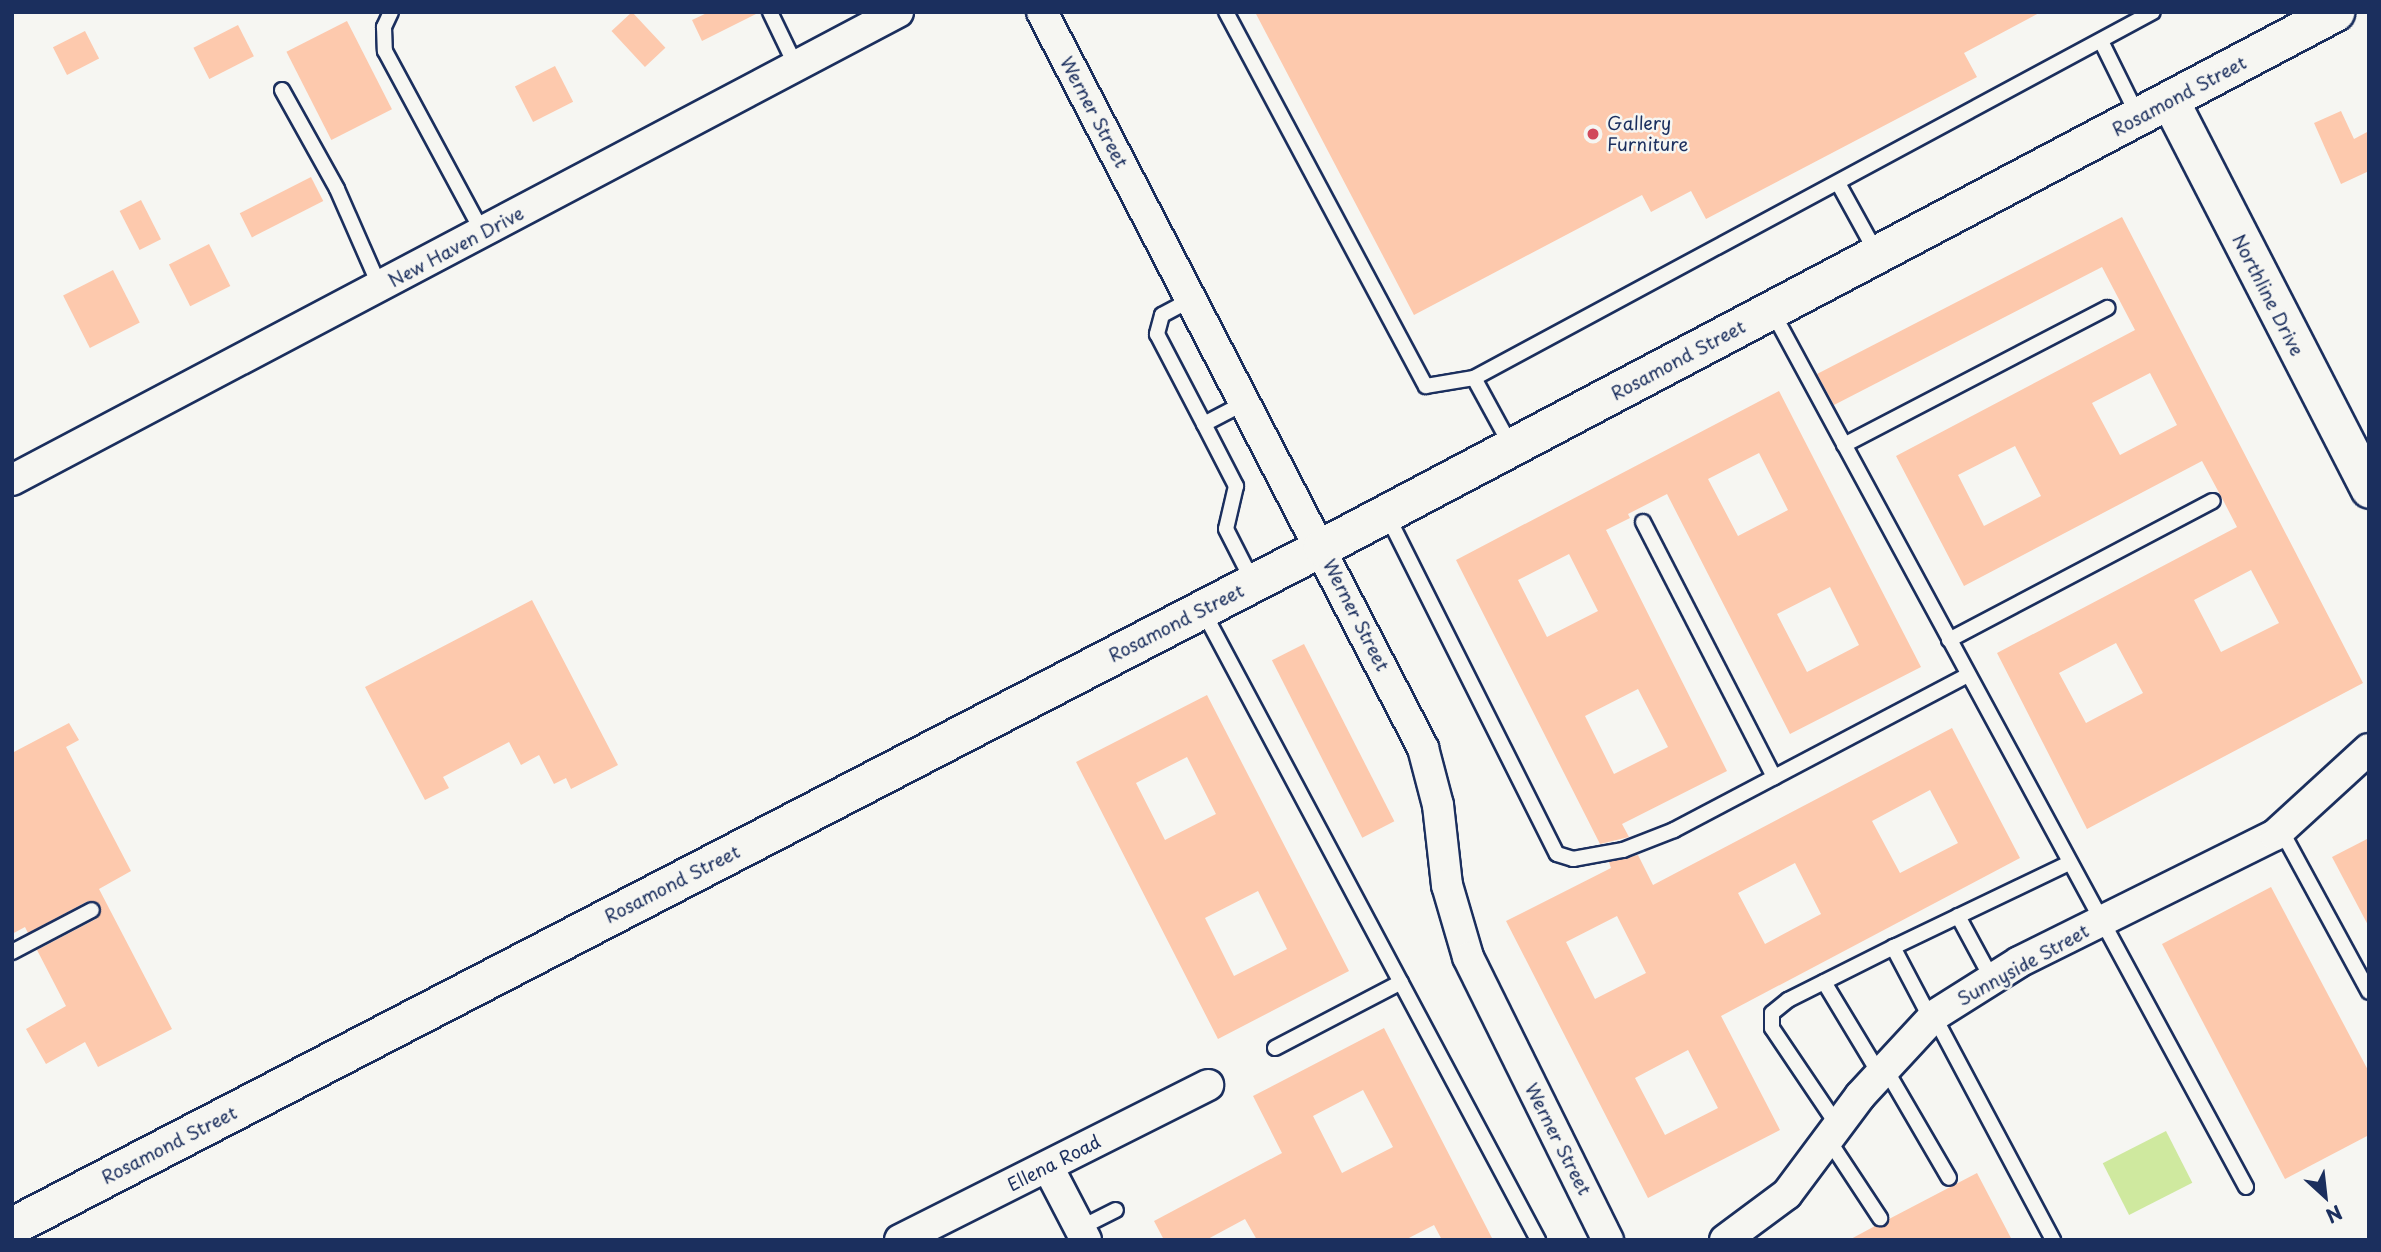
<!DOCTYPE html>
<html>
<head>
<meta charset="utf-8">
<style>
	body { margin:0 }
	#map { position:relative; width:2381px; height:1252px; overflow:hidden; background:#f6f6f2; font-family:"Playpen Sans",sans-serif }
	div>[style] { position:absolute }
	.green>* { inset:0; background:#cfe99f; transform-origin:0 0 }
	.building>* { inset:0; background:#fdc9ad; transform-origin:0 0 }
	.roads { filter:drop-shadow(2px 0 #1b2f5e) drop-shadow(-2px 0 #1b2f5e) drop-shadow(0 2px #1b2f5e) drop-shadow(0 -2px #1b2f5e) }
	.service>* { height:14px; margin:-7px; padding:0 7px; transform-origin:7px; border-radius:7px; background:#f6f6f2 }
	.minor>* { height:30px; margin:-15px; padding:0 15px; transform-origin:15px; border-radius:15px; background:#f6f6f2 }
	.tertiary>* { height:37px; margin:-18.5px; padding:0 18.5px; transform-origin:18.5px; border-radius:18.5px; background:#f6f6f2 }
	.dots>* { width:19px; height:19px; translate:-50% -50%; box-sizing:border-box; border:4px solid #f6f6f2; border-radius:50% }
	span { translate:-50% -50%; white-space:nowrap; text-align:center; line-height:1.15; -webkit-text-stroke:5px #f6f6f2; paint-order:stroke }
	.street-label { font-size:18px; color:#1b2f5e }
	.poi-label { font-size:18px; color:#1b2f5e }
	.left { translate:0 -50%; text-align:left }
	.frame { position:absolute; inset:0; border:14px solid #1b2f5e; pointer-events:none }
	.north { position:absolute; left:2290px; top:1161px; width:70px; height:70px; -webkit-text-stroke:5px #f6f6f2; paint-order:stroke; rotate:153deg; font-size:19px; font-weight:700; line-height:28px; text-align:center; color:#1b2f5e }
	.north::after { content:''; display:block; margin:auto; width:24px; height:32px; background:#1b2f5e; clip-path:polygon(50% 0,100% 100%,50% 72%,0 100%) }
</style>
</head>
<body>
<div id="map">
	<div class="green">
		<div style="left:2166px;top:1131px;width:58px;height:71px;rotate:63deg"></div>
	</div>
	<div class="building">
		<div style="left:632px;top:12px;width:49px;height:28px;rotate:47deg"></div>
		<div style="clip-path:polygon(709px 12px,760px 12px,702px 41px,692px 20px)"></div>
		<div style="clip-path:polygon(1255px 12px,2041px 12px,1964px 53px,1977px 77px,1706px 219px,1691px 191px,1651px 212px,1642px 195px,1414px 315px)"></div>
		<div style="left:347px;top:21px;width:99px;height:68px;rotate:63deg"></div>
		<div style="left:238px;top:25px;width:35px;height:50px;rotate:63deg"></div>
		<div style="left:85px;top:31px;width:31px;height:36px;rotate:63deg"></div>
		<div style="left:555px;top:66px;width:40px;height:45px;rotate:63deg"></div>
		<div style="clip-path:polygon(2341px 111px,2354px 139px,2369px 131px,2369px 171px,2341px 184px,2314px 123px)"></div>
		<div style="left:311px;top:177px;width:27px;height:80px;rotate:63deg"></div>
		<div style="left:141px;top:200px;width:44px;height:24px;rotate:63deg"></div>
		<div style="clip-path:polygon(evenodd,2122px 217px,2363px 683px,2087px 829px,1997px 653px,2237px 527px,2224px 502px,2202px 461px,1964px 586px,1896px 456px,2135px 330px,2102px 267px,1834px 405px,1817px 374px,2122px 217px,2150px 373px,2177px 425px,2120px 455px,2092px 403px,2150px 373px,2122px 217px,2015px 446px,2041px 496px,1984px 526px,1958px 475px,2015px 446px,2122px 217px,2251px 570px,2279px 623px,2221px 652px,2194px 600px,2251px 570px,2122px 217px,2116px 643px,2143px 693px,2086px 723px,2059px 673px,2116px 643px)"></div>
		<div style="left:209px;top:244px;width:47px;height:45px;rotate:63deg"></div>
		<div style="left:113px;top:270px;width:59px;height:56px;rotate:63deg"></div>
		<div style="clip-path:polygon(evenodd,1779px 391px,1921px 667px,1790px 734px,1667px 494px,1628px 514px,1630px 518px,1606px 530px,1727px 771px,1622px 824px,1629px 837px,1600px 844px,1456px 560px,1779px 391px,1759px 453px,1788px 510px,1738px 536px,1708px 479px,1759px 453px,1779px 391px,1569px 554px,1598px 611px,1547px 637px,1518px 580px,1569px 554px,1779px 391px,1830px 587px,1859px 645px,1807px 672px,1777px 614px,1830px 587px,1779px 391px,1638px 689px,1668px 747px,1614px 774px,1585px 716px,1638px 689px)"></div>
		<div style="clip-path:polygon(532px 600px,618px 765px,571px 789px,566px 778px,554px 784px,539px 755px,521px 765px,509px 742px,443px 777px,449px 788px,425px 800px,365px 687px)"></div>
		<div style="left:1304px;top:644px;width:199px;height:36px;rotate:63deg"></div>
		<div style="clip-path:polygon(evenodd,1207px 695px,1349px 971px,1218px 1039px,1076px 762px,1207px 695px,1187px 757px,1216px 814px,1165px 840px,1136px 783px,1187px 757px,1207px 695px,1258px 891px,1287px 949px,1234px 976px,1205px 918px,1258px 891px)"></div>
		<div style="clip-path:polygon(69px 723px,79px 740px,66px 747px,131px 871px,99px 889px,172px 1029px,98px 1067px,85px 1042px,46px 1064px,26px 1029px,66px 1006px,37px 950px,96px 919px,100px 905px,88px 901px,28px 933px,25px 927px,12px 934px,12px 753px)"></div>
		<div style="clip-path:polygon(evenodd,1952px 728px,2020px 858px,1721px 1016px,1780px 1130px,1648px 1198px,1506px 921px,1611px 868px,1609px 862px,1638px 855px,1653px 885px,1952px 728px,1930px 790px,1958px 843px,1900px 873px,1872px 821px,1930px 790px,1952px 728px,1795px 863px,1821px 914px,1765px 944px,1738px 893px,1795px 863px,1952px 728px,1617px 916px,1646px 973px,1595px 999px,1566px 942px,1617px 916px,1952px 728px,1688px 1050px,1718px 1108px,1665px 1135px,1635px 1078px,1688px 1050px)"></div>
		<div style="clip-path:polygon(2369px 838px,2369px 927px,2332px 857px)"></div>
		<div style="clip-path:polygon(2271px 887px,2369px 1072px,2369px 1135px,2285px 1179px,2162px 944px)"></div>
		<div style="clip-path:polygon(evenodd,1384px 1028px,1493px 1240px,1442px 1240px,1434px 1225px,1405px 1240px,1257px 1240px,1245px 1219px,1206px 1240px,1164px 1240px,1154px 1221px,1282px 1153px,1253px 1096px,1384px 1028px,1363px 1090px,1393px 1147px,1342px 1173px,1313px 1116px,1363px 1090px)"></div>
		<div style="clip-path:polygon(1977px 1173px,2012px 1240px,1849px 1240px,1875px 1226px,1885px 1226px,1889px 1219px)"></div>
	</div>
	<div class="roads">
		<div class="service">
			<div style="left:391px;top:12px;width:17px;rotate:115deg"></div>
			<div style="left:384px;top:27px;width:24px;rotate:88deg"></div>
			<div style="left:385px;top:51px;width:207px;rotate:61.7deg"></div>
			<div style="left:770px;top:12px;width:60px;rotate:64.3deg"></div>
			<div style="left:1226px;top:12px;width:424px;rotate:61.9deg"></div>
			<div style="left:1426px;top:386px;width:49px;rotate:-9.5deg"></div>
			<div style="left:1474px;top:378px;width:771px;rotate:-28.33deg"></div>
			<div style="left:2101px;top:41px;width:84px;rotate:63.7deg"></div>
			<div style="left:282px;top:90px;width:113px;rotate:60.9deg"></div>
			<div style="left:337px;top:189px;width:107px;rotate:66.3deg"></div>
			<div style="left:1838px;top:183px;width:81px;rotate:61.2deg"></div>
			<div style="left:1192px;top:299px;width:34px;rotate:152deg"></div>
			<div style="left:1162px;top:315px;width:20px;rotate:105deg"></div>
			<div style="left:1157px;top:334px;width:102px;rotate:62.4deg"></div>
			<div style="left:1204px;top:424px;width:47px;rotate:-27.6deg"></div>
			<div style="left:1772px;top:311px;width:996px;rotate:61.58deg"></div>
			<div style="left:1474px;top:378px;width:77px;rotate:61.4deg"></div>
			<div style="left:1204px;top:424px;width:70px;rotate:62.7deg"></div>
			<div style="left:1236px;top:486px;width:44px;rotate:103.1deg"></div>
			<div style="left:1226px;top:529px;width:59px;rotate:63deg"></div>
			<div style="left:1844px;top:445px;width:297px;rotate:-27.5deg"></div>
			<div style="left:1387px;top:515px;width:379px;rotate:63.4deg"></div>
			<div style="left:1557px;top:854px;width:17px;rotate:17deg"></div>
			<div style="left:1573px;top:859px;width:51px;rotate:-10.2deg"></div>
			<div style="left:1623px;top:850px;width:55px;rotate:-21.4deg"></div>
			<div style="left:1674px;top:830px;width:332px;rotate:-27.8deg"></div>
			<div style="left:1643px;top:522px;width:287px;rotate:62.8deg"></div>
			<div style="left:1203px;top:611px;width:713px;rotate:61.96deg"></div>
			<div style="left:1949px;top:640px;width:298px;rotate:-27.8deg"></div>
			<div style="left:2281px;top:830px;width:184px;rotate:61.5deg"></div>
			<div style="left:1958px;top:916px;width:72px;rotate:61.6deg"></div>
			<div style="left:1893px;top:947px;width:81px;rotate:62.2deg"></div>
			<div style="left:12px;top:952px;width:90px;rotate:-27.7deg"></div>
			<div style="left:1824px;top:982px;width:109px;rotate:58.9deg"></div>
			<div style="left:1934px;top:1016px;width:254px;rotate:62deg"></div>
			<div style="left:1275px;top:1048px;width:142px;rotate:-27.6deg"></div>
			<div style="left:1885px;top:1068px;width:127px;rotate:59.8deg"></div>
			<div style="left:1838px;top:1126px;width:118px;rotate:-124deg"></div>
			<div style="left:1772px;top:1028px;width:15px;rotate:-90deg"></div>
			<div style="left:1772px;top:1013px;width:21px;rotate:-39deg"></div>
			<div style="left:1788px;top:1000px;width:121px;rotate:-26.6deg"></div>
			<div style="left:1896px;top:946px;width:192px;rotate:-25.6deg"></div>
			<div style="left:1828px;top:1139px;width:95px;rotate:56.6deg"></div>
			<div style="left:1080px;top:1228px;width:40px;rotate:-26.6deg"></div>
		</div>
		<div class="minor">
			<div style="left:1042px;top:12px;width:829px;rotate:62.63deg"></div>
			<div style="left:1423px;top:748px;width:59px;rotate:75.3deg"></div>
			<div style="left:1438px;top:805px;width:81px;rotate:83.6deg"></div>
			<div style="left:1447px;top:885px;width:75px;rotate:73.7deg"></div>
			<div style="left:1468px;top:957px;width:316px;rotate:63.7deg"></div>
			<div style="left:12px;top:480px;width:1002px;rotate:-27.84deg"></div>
			<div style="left:1048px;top:1167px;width:82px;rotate:62.5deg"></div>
			<div style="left:900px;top:1240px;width:345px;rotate:-26.7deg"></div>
			<div style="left:1725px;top:1240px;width:77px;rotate:-36.6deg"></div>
			<div style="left:1787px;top:1194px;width:122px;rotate:-53.3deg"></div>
			<div style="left:1860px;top:1096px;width:110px;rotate:-47.2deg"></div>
			<div style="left:1935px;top:1015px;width:99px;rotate:-32.2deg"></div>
			<div style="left:2019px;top:962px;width:286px;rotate:-26.4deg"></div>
			<div style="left:2275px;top:835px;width:127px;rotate:-42.5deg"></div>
		</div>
		<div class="tertiary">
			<div style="left:2170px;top:101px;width:436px;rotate:62.8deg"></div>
			<div style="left:12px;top:1226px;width:1476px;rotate:-27.4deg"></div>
			<div style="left:1322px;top:547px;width:1146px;rotate:-27.84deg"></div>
		</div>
	</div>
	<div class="dots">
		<div style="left:1593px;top:134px;background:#d1495b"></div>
	</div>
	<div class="street-label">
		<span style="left:2179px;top:96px;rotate:-28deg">Rosamond Street</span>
		<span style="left:1094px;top:112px;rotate:62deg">Werner Street</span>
		<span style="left:456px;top:247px;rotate:-28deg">New Haven Drive</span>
		<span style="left:2268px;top:295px;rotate:63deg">Northline Drive</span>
		<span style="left:1678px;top:360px;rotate:-28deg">Rosamond Street</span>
		<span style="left:1356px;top:615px;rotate:63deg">Werner Street</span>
		<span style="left:1176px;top:623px;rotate:-27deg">Rosamond Street</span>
		<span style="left:672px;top:884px;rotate:-27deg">Rosamond Street</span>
		<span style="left:2023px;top:965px;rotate:-29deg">Sunnyside Street</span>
		<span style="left:1558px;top:1139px;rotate:63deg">Werner Street</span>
		<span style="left:169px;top:1145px;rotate:-27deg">Rosamond Street</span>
		<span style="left:1054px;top:1163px;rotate:-27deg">Ellena Road</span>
	</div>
	<div class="poi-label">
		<span class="left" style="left:1607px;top:134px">Gallery<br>Furniture</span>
	</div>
	<div class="frame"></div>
	<div class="north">N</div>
</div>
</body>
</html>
